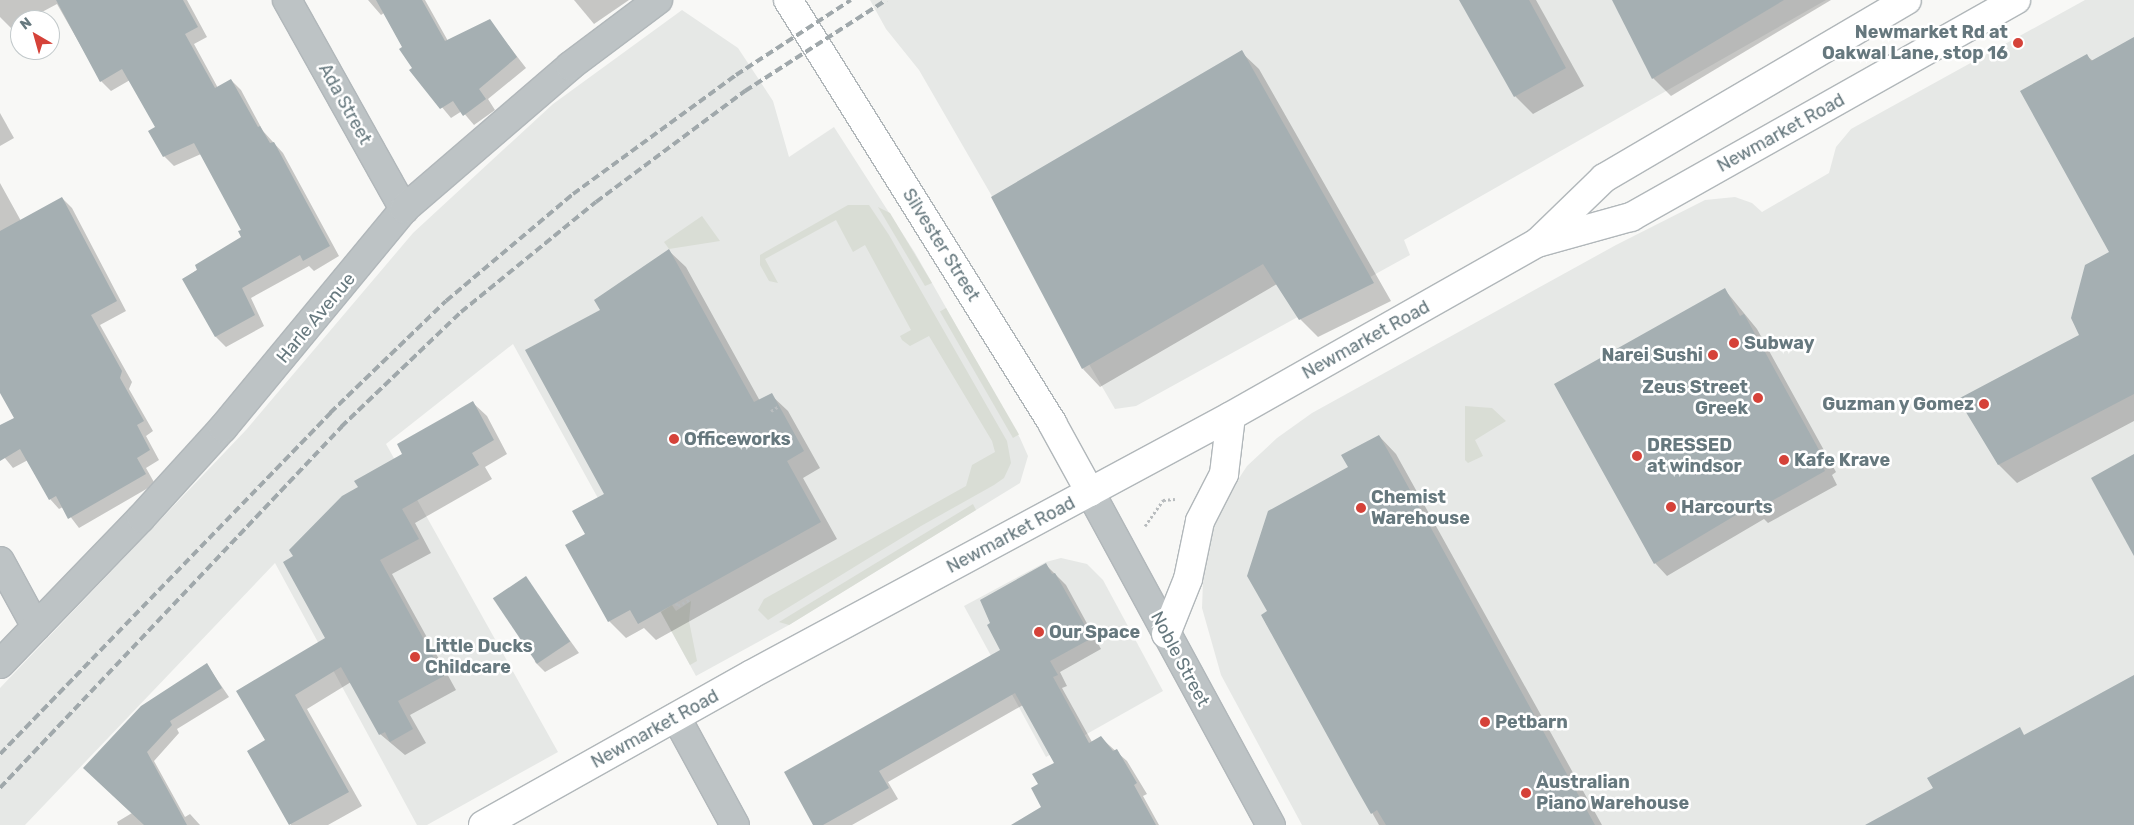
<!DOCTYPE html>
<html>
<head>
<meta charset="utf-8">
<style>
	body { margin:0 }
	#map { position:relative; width:2134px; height:825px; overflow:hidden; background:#f8f8f6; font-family:Rubik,sans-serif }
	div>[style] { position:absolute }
	.built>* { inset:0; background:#e6e8e6 }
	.green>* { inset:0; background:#d9ddd5; transform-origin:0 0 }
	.shadow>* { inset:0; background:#0003 }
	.building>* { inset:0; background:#a5afb2; transform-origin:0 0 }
	.path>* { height:3px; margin-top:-1.5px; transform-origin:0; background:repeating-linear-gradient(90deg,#b8bcbe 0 2.5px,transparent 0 5px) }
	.roads { filter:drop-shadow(1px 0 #b1b7ba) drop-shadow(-1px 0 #b1b7ba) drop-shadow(0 1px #b1b7ba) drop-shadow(0 -1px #b1b7ba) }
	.minor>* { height:28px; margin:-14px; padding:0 14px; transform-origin:14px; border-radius:14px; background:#bdc3c5 }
	.major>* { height:28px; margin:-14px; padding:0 14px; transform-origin:14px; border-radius:14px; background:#fff }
	.rail>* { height:4px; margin-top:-2px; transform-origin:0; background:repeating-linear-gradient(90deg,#a0a8ab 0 8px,transparent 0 12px) }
	.dots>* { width:14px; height:14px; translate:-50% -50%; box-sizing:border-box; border:2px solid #fff; border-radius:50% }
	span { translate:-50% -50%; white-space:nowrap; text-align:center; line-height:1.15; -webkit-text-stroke:5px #fff; paint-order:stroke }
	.poi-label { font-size:18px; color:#66787e; font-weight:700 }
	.right { translate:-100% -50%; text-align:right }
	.left { translate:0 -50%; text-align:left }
	.street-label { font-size:18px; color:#66787e }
	.north { position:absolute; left:10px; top:10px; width:50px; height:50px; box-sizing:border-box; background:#fff; border:1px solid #c2c9cb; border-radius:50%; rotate:322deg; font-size:14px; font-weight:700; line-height:20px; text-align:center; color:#66787e }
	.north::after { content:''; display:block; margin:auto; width:18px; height:22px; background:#d54239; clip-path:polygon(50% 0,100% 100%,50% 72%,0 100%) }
</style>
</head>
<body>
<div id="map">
	<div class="built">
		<div style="clip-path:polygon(870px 0,1826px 0,1404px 240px,1410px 255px,1136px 406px,1115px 409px,919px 70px,886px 29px)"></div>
		<div style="clip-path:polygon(2085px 0,2134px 0,2134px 825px,1302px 825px,1221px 675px,1202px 608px,1204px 554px,1217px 512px,1247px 466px,1277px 438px,1312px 413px,1616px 245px,1705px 200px,1735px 197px,1752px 203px,1762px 212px,1829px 173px,1836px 147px,1851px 129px)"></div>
		<div style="clip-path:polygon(682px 10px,738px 48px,773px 101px,789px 157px,834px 127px,915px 253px,1020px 438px,1028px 456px,1020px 483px,789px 625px,696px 676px,513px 344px,386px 444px,558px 752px,427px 825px,417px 825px,275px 563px,25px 825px,0 825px,0 688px,246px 430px,413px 233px,553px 104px)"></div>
		<div style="clip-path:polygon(1061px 558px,1087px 564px,1103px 580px,1163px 691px,1046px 757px,964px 606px,1046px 562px)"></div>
	</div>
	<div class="green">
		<div style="clip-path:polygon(848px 205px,869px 205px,889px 235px,1007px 441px,1011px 463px,1004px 478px,994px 485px,921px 526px,768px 620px,758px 610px,764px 599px,966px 486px,972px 465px,995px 452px,992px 441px,929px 336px,910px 346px,902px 340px,900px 336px,911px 330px,865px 245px,853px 252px,836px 220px,765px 259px,778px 283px,769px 281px,760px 265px,760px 255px)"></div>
		<div style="clip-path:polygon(878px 207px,890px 213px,932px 283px,925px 286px)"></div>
		<div style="clip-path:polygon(702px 216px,720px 241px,669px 249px,664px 242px)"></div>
		<div style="left:946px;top:308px;width:146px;height:7px;rotate:60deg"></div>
		<div style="clip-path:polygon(1465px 406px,1492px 408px,1506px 421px,1475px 440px,1483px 456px,1468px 463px,1465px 460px)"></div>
		<div style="clip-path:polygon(973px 504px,976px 510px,789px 625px,779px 622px)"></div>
		<div style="clip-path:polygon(691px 601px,689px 621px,697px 661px,690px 665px,661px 612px,672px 605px,676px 611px)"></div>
	</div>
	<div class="shadow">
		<div style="clip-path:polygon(0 0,187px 0,207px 37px,194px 44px,218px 88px,231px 80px,241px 90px,263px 131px,283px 153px,339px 256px,314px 271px,309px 266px,251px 298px,264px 326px,226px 347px,216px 337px,184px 279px,243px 237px,243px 230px,201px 154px,174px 166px,164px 156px,157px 128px,130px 80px,111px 91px,101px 81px,57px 4px,27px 20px,20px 20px,20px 23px,11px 28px,0 17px)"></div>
		<div style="clip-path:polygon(368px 0,425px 0,448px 41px,489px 20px,526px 68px,488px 99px,495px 110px,474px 125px,462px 111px,451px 118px,411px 70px,414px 68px,384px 13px,381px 15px)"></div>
		<div style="clip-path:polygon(574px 0,629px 0,594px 24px)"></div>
		<div style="clip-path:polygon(1461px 0,1536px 0,1584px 86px,1533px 114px,1515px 96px)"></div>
		<div style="clip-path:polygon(1614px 0,1831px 0,1671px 96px,1653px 78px)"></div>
		<div style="clip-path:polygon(2134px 38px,2134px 421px,2017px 483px,1999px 465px,1960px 400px,2080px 336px,2110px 253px,2087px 56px,2093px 61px)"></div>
		<div style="clip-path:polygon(1241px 52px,1259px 69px,1391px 301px,1318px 337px,1300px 319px,1277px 284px,1100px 387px,1083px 369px)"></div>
		<div style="clip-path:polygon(0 113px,14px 138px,0 146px)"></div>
		<div style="clip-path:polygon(0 183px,21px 221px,62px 198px,72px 208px,126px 311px,100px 325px,132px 382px,129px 389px,153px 431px,146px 436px,159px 460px,146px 468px,155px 484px,79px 528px,63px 507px,59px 509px,50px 499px,28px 460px,13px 468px,0 452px,0 427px,15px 418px,0 391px)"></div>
		<div style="clip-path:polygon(669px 251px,686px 267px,760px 401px,771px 395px,788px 411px,820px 468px,803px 478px,837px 539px,656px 640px,644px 628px,626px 638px,609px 621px,586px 535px,605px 494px,601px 311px)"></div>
		<div style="clip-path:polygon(1725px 290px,1757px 329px,1836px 472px,1832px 475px,1837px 485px,1768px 523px,1764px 519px,1667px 576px,1655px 563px)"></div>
		<div style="clip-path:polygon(473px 403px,487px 416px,507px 454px,485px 467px,492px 479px,415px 523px,431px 553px,392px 574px,456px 690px,410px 715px,426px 743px,405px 755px,380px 734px,351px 682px,307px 709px,362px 806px,328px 825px,291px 825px,248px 751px,267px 741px,327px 639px,295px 557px,359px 488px)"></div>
		<div style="clip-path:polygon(1379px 436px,1396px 454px,1602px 825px,1379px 825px,1262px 616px,1269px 612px,1350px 467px)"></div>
		<div style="clip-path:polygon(1046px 565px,1066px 585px,1101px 649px,1060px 672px,1067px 686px,1062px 688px,1092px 742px,1101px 738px,1127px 761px,1147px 794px,1143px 796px,1159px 825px,1048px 825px,1039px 785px,1055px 763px,1023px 705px,888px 782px,898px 799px,852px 825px,815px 825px,1002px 650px)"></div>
		<div style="clip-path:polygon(525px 578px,579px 653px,545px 672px,535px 662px)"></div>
		<div style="clip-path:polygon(207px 665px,229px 697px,177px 729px,179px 733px,154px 761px,185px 817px,190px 814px,200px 825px,118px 825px,117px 822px,132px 813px,93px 776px)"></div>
	</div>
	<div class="building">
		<div style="clip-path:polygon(56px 0,183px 0,198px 27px,185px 34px,215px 88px,231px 79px,258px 127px,260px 126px,270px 143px,274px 142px,330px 246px,303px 261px,300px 255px,242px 288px,255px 315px,215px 337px,182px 279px,197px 270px,195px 265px,241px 237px,238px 231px,241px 230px,194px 143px,163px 157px,148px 131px,155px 127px,122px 69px,100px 82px)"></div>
		<div style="clip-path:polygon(376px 0,422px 0,445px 41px,490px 19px,517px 57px,479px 89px,486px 99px,463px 116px,453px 101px,440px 109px,409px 70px,412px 68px,399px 49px,402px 47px)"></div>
		<div style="clip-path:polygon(1459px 0,1529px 0,1566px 68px,1514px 97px)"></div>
		<div style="clip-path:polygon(1612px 0,1784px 0,1652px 79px)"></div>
		<div style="clip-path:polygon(2134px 37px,2134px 394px,1998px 465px,1958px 399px,2079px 335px,2071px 318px,2085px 265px,2109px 252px,2020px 91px,2087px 54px,2091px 61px)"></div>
		<div style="clip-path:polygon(1242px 50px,1374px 283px,1299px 320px,1263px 264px,1082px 369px,991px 197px)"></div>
		<div style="clip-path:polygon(62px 197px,117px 301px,91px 315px,122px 371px,120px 378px,144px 421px,137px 425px,150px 450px,137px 458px,146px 474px,68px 519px,56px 496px,49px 500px,20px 449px,0 461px,0 425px,14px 418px,0 393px,0 231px)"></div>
		<div style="clip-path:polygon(669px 249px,754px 402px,772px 393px,804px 451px,787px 461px,821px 522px,638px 624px,630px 610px,608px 622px,565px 545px,585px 534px,572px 511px,604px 494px,525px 350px,600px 310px,594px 300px)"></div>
		<div style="clip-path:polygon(1725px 288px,1740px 316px,1744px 314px,1824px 459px,1820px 462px,1825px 471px,1754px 511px,1751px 506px,1654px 564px,1554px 384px)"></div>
		<div style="clip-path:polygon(473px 401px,494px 440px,472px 453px,479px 465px,402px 509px,419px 539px,380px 560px,444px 676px,398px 701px,413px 729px,390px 742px,385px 732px,379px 735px,341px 667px,295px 695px,349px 792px,289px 825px,247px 751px,265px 740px,236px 691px,325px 638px,283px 562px,293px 556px,289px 550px,342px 496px,358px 487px,354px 481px,402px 454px,397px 444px)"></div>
		<div style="clip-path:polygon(1379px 435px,1400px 472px,1595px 825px,1386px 825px,1377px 810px,1371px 814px,1355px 786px,1261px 615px,1267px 611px,1247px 576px,1268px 511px,1348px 467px,1341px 455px)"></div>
		<div style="clip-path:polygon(2134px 454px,2134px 556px,2091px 478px)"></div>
		<div style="clip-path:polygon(1046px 563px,1052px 574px,1055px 573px,1092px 638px,1050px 661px,1058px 675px,1053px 677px,1089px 743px,1101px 736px,1113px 751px,1117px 749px,1137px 783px,1134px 785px,1156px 825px,1011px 825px,1041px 807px,1031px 788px,1038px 784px,1032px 774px,1054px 763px,1015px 693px,879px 771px,889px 788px,823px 825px,813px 825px,784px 772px,1000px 650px,987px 625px,990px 623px,980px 600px)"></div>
		<div style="left:526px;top:576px;width:79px;height:40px;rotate:56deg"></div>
		<div style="clip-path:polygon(207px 663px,222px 688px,170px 721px,172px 725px,147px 752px,187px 825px,144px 825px,83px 768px,141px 706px)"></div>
		<div style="clip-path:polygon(2134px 675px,2134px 825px,1865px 825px,1933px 788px,1927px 778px,2020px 727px,2024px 735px)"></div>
	</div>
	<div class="path">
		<div style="left:771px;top:411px;width:9px;rotate:-32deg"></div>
		<div style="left:1145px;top:526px;width:32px;rotate:-55deg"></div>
		<div style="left:1163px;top:500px;width:12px;rotate:-5deg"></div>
		<div style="left:676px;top:603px;width:4px;rotate:56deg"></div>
		<div style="left:678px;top:606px;width:14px;rotate:-30deg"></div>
	</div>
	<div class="roads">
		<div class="minor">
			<div style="left:287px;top:0;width:240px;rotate:60.8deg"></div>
			<div style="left:1090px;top:492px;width:379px;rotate:61.5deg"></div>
			<div style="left:0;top:561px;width:75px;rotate:61.4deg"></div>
			<div style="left:0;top:664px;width:203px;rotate:-46deg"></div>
			<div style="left:141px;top:518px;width:122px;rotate:-47.7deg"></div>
			<div style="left:223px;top:428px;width:284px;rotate:-50.4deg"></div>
			<div style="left:404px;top:209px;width:219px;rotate:-40.7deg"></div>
			<div style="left:570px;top:66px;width:110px;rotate:-36.9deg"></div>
			<div style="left:676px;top:717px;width:123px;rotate:61.4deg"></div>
		</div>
		<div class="major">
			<div style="left:788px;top:0;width:499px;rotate:58deg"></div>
			<div style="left:1052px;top:423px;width:79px;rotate:61.2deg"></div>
			<div style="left:1538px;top:242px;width:92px;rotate:-44.1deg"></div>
			<div style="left:1604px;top:178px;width:351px;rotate:-30.4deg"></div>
			<div style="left:1166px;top:634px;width:59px;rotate:-68.2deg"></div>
			<div style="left:1188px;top:579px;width:59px;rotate:-78.3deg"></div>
			<div style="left:1200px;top:521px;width:53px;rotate:-62.9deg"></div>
			<div style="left:1224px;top:474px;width:58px;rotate:-83.1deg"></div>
			<div style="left:483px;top:825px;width:308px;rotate:-29.3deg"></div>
			<div style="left:752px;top:674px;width:544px;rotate:-28.31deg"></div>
			<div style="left:1231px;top:416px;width:352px;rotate:-29.5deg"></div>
			<div style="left:1537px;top:243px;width:98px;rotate:-15.5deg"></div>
			<div style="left:1631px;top:217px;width:442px;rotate:-29.4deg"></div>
		</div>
	</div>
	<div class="rail">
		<div style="left:0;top:754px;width:475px;rotate:-45.9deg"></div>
		<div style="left:330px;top:413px;width:161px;rotate:-44deg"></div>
		<div style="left:446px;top:301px;width:166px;rotate:-40.1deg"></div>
		<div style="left:573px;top:194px;width:202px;rotate:-36.1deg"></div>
		<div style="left:736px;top:75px;width:137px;rotate:-33.1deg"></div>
		<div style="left:0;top:788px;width:497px;rotate:-46.6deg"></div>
		<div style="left:341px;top:427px;width:166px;rotate:-43.8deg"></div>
		<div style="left:461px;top:312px;width:174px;rotate:-39.2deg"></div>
		<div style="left:596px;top:202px;width:186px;rotate:-36.7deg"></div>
		<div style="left:745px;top:91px;width:168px;rotate:-32.8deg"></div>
	</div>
	<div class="dots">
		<div style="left:2018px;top:43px;background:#d54239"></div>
		<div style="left:1734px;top:343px;background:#d54239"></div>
		<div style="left:1713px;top:355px;background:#d54239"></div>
		<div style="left:1758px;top:398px;background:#d54239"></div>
		<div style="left:1984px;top:404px;background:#d54239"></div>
		<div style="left:674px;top:439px;background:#d54239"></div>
		<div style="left:1637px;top:456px;background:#d54239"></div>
		<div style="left:1784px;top:460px;background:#d54239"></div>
		<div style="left:1671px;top:507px;background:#d54239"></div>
		<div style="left:1361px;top:508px;background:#d54239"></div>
		<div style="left:1039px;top:632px;background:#d54239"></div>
		<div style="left:415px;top:657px;background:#d54239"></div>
		<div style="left:1485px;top:722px;background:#d54239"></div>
		<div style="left:1526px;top:793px;background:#d54239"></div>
	</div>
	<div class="poi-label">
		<span class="right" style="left:2008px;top:43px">Newmarket Rd at<br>Oakwal Lane, stop 16</span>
		<span class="left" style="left:1744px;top:343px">Subway</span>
		<span class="right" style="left:1703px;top:355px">Narei Sushi</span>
		<span class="right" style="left:1748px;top:398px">Zeus Street<br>Greek</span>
		<span class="right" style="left:1974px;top:404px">Guzman y Gomez</span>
		<span class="left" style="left:684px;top:439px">Officeworks</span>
		<span class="left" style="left:1647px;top:456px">DRESSED<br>at windsor</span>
		<span class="left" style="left:1794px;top:460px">Kafe Krave</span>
		<span class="left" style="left:1371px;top:508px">Chemist<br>Warehouse</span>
		<span class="left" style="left:1681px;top:507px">Harcourts</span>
		<span class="left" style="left:1049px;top:632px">Our Space</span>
		<span class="left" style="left:425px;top:657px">Little Ducks<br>Childcare</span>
		<span class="left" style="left:1495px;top:722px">Petbarn</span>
		<span class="left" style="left:1536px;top:793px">Australian<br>Piano Warehouse</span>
	</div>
	<div class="street-label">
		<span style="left:345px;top:104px;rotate:61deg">Ada Street</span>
		<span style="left:1781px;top:133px;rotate:-29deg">Newmarket Road</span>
		<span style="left:941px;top:245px;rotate:58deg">Silvester Street</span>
		<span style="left:316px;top:318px;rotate:-50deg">Harle Avenue</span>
		<span style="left:1366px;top:340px;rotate:-29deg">Newmarket Road</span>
		<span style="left:1011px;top:535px;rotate:-28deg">Newmarket Road</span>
		<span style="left:1180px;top:659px;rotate:62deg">Noble Street</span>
		<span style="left:655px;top:729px;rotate:-29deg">Newmarket Road</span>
	</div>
	<div class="north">N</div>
</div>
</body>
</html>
